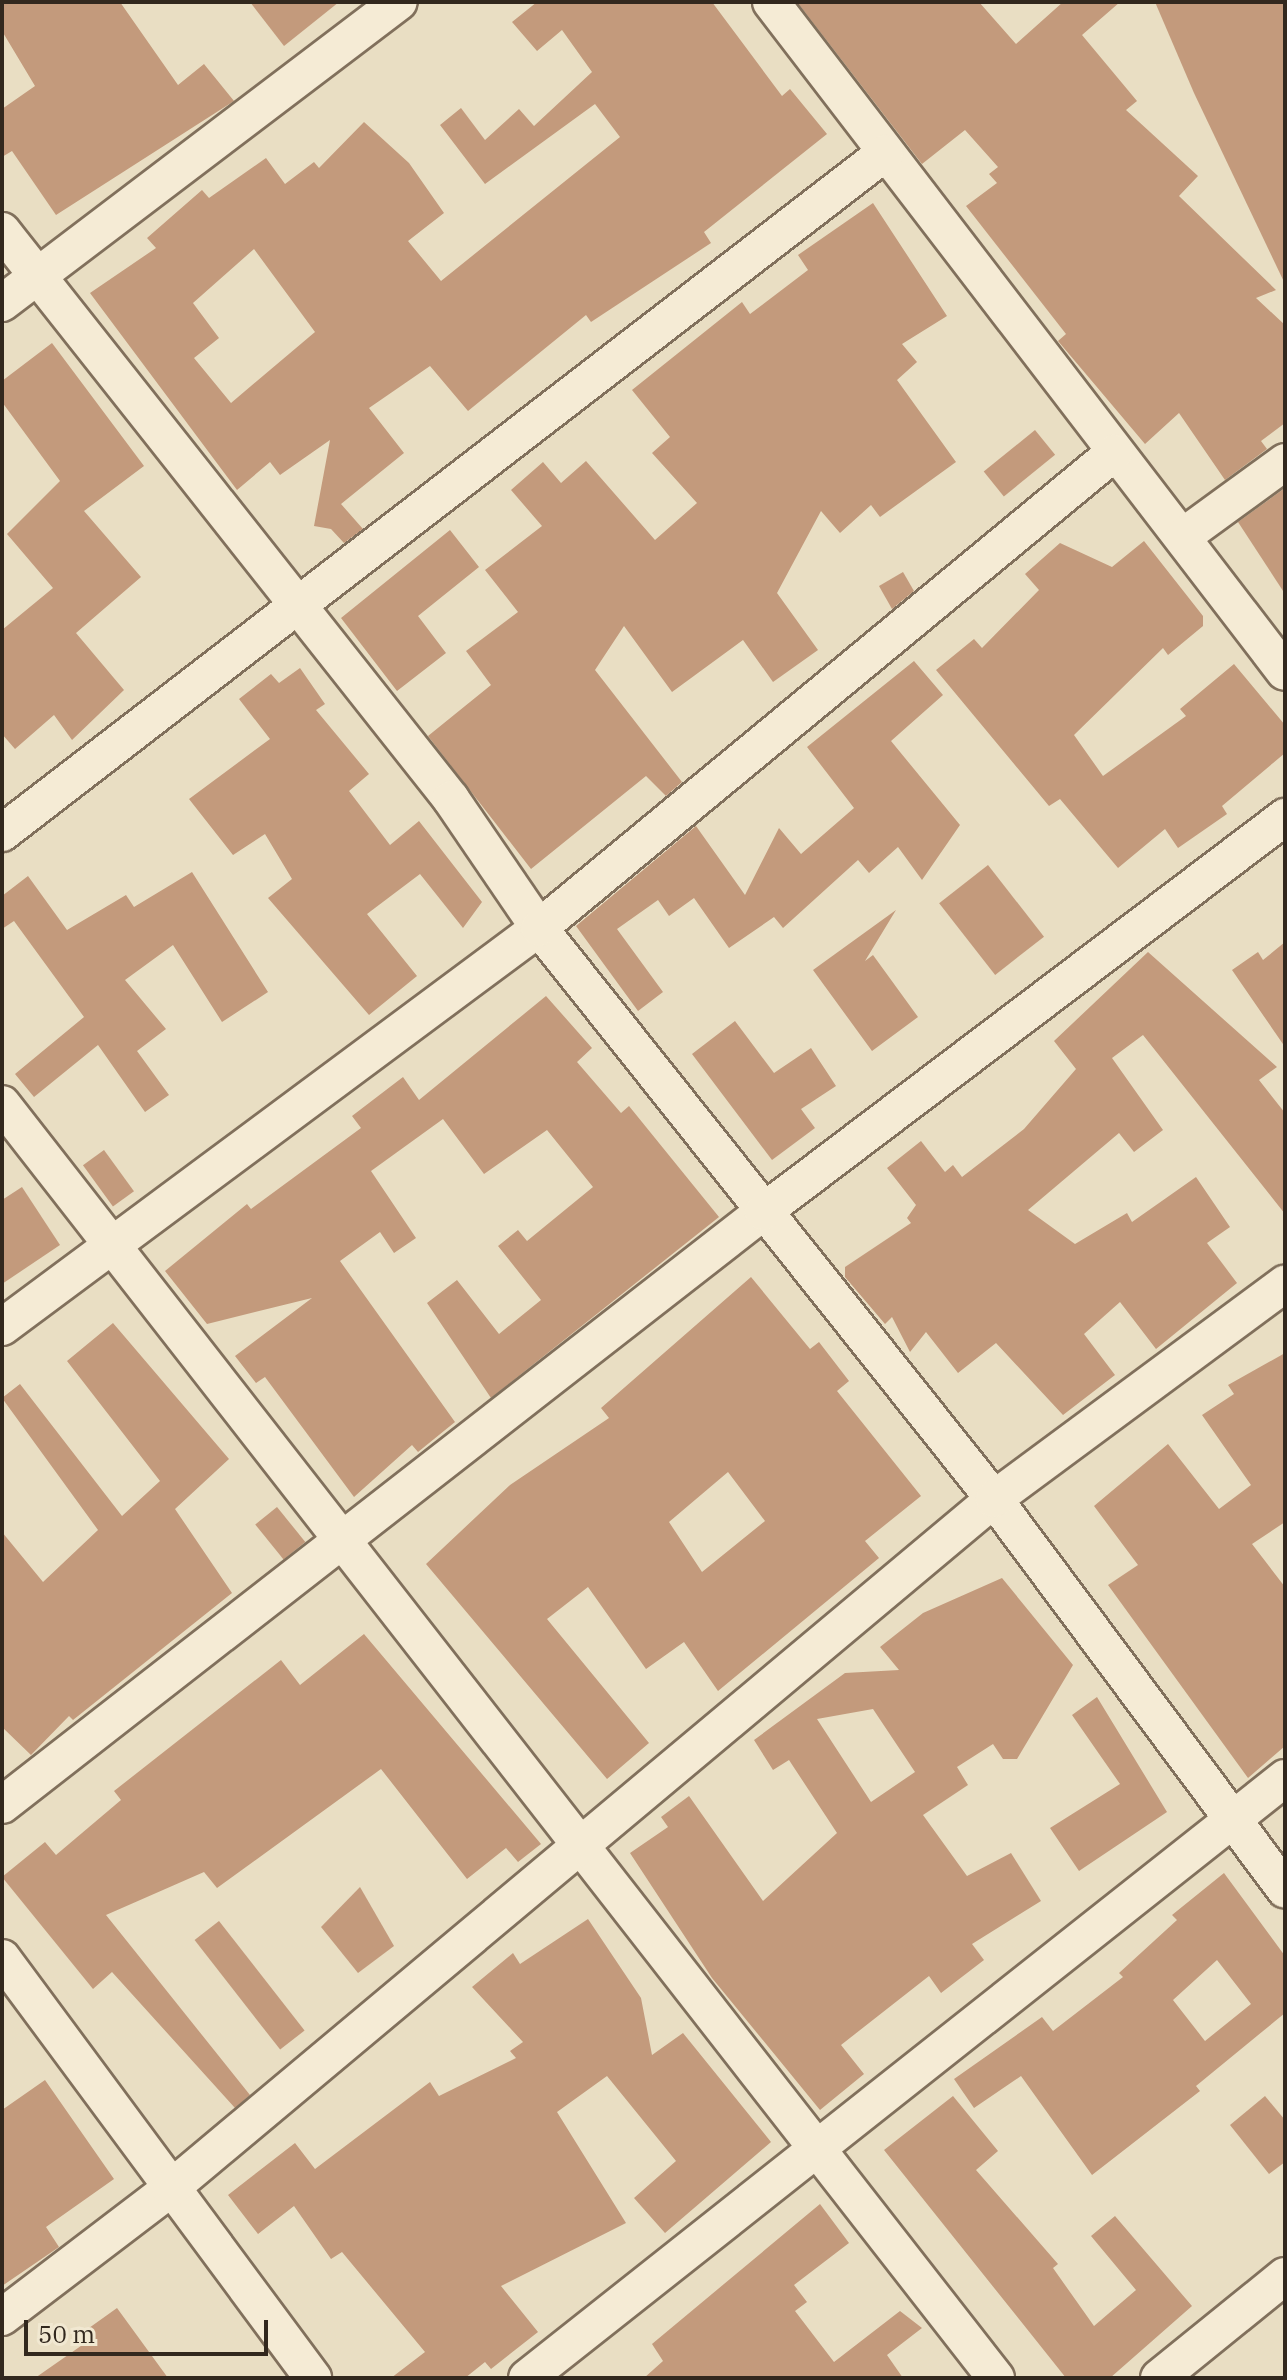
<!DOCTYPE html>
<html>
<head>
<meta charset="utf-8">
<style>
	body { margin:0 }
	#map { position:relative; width:1287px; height:2380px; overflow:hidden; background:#e9dec3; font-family:"IBM Plex Serif",serif }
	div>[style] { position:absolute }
	.building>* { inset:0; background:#c39a7c; transform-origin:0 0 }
	.roads { filter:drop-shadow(2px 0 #81705c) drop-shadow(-2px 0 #81705c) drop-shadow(0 2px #81705c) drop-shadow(0 -2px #81705c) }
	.street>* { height:36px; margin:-18px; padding:0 18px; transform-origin:18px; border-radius:18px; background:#f5ebd5 }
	span { translate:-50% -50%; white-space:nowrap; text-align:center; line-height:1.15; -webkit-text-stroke:6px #f1e8d1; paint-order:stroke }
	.frame { position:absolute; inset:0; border:4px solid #32281e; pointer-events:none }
	.scale { position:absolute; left:24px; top:2320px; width:244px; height:36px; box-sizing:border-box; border:4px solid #32281e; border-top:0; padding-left:10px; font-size:24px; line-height:28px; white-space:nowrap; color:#32281e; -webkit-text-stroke:6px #f1e8d1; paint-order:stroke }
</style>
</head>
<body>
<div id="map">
	<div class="building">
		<div style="clip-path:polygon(2px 2px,120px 2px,178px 85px,204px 64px,234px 101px,56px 215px,12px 151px,2px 157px,2px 109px,35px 86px,2px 31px)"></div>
		<div style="clip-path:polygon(250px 2px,339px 2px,284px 46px)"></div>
		<div style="clip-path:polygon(evenodd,537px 2px,712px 2px,782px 96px,790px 89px,827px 134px,704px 232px,711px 243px,591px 322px,586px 315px,468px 411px,430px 366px,369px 408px,404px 453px,341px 504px,363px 529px,344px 543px,331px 529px,314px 526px,330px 440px,280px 475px,270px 462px,237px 490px,90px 293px,156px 248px,147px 238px,202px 190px,209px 198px,266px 158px,285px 184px,314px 162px,319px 168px,364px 122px,409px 163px,444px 213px,408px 241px,441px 281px,620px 137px,595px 104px,485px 184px,440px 125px,461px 108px,485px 140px,519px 109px,534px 126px,592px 72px,562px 30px,537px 51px,512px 22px,537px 2px,254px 249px,315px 332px,231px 403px,194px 358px,219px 338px,193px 303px,254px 249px)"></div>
		<div style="clip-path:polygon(797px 2px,979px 2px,1016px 44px,1063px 2px,1120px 2px,1082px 35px,1137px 101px,1126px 110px,1198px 176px,1179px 196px,1276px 290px,1256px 298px,1285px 325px,1285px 423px,1261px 441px,1267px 449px,1225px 480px,1179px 413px,1145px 444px,1058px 341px,1066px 334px,966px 206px,997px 183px,989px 174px,998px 167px,965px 130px,922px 164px)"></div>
		<div style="clip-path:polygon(1155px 2px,1285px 2px,1285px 284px,1194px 93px)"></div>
		<div style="clip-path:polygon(873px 203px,947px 316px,902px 344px,917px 362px,897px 380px,956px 462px,880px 517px,871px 505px,840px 533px,821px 511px,777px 593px,818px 650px,773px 682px,743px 640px,672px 692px,624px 626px,595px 670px,682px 782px,666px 796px,646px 776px,531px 869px,428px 736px,491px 685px,466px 651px,518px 612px,485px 570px,542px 526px,511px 490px,543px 462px,561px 483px,586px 461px,655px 540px,697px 503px,652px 453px,670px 437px,632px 390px,742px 302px,750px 314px,808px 270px,798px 255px)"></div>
		<div style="clip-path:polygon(52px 343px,144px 466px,84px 511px,141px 577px,76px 633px,124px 690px,72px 740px,54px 715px,15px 749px,2px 734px,2px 630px,53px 588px,7px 534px,60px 481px,2px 402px,2px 381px)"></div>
		<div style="left:1035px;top:430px;width:32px;height:66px;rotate:51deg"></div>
		<div style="clip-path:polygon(1285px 488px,1285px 594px,1238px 522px)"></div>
		<div style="clip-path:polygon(450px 530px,479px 567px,418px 616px,446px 653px,397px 691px,341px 618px)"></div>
		<div style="clip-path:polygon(1144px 541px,1203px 616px,1203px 626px,1168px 655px,1163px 648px,1074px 735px,1103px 776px,1186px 716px,1180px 709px,1234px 664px,1285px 725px,1285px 753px,1222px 806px,1227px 814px,1178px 848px,1165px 829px,1118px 868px,1060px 799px,1049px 806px,936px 670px,974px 639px,982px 648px,1039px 590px,1025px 574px,1060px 543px,1112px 567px)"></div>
		<div style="clip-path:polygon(903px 572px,914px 591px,892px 609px,879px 586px)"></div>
		<div style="clip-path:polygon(914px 661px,943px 695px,891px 741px,960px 825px,922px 880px,898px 847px,869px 873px,858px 860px,783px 928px,774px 917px,729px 948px,694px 898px,669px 916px,658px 900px,617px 929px,663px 992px,638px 1011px,576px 926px,696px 826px,745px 895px,779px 828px,801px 854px,854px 808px,807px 747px)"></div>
		<div style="clip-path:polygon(300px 668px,325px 704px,316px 710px,369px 774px,349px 791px,390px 845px,419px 821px,482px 902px,463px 928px,420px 874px,367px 914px,417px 976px,369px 1015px,268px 898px,292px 879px,265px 834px,233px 855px,189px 799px,270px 739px,239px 699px,271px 674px,279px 683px)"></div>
		<div style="left:988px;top:865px;width:91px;height:62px;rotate:52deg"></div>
		<div style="clip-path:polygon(192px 872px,268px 992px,222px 1022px,173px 945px,125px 980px,166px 1029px,137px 1051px,169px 1095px,145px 1112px,98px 1045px,34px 1097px,15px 1074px,84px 1017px,14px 921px,2px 929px,2px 896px,28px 876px,67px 930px,126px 895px,134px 907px)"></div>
		<div style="clip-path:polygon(896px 910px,865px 961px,873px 955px,918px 1017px,872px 1051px,813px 970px)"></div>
		<div style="clip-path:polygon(1285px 942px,1285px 1047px,1232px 970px,1258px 952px,1263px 960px)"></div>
		<div style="clip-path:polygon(1148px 952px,1277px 1067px,1259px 1080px,1285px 1113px,1285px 1214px,1143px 1035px,1112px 1058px,1163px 1130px,1134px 1152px,1119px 1133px,1028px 1210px,1075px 1244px,1127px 1213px,1132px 1222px,1196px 1177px,1230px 1227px,1207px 1243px,1237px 1283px,1156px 1349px,1120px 1302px,1084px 1334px,1115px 1375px,1063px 1415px,996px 1343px,958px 1373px,926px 1332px,910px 1352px,892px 1317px,885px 1324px,845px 1277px,845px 1267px,911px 1223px,907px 1218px,916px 1205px,887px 1168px,921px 1141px,945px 1172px,953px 1165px,962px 1177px,1024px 1129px,1076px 1069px,1054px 1041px)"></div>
		<div style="clip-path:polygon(546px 996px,592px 1048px,577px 1062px,621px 1113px,629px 1106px,719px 1217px,491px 1398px,427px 1303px,457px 1280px,499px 1334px,541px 1300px,498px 1246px,518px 1230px,527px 1241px,593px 1187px,547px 1130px,484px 1174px,443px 1119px,371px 1171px,416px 1238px,394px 1253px,380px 1232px,340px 1261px,455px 1422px,418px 1452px,412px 1445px,354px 1497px,265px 1377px,256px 1383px,235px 1356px,312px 1298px,207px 1324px,165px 1271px,247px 1204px,251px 1209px,361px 1128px,352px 1116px,403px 1077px,419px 1100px)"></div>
		<div style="clip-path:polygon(735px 1021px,774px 1073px,811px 1048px,836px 1086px,801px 1109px,815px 1128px,772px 1160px,692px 1054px)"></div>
		<div style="left:104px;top:1150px;width:51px;height:26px;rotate:54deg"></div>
		<div style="clip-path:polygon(22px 1187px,60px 1245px,2px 1284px,2px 1200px)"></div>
		<div style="clip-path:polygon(evenodd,751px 1277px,810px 1349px,819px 1342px,849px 1381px,837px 1391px,921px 1496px,865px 1541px,879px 1558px,718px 1691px,684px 1642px,646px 1669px,588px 1587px,547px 1619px,649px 1743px,607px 1779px,426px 1564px,510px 1485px,609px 1418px,601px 1408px,751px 1277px,728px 1472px,765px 1521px,702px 1572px,669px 1522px,728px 1472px)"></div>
		<div style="clip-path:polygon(113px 1323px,229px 1459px,175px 1509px,232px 1593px,73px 1720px,69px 1716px,31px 1755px,2px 1727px,2px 1532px,43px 1582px,98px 1530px,2px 1398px,20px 1384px,122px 1516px,160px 1481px,67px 1361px)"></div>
		<div style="clip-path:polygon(1285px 1353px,1285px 1522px,1252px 1544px,1285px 1587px,1285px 1746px,1248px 1778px,1108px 1585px,1138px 1565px,1094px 1506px,1168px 1444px,1219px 1509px,1251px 1485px,1202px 1415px,1234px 1394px,1228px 1385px)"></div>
		<div style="left:277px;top:1507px;width:45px;height:28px;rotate:51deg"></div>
		<div style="clip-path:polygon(evenodd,1002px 1578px,1073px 1665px,1017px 1759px,1003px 1759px,993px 1744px,957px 1767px,968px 1785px,923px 1815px,967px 1876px,1011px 1853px,1041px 1901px,972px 1944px,984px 1960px,941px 1993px,929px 1976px,841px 2045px,864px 2074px,820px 2110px,712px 1978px,630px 1853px,668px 1827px,661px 1817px,689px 1796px,763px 1901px,837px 1833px,789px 1760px,773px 1770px,754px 1740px,845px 1673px,899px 1670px,880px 1647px,923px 1613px,1002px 1578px,873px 1709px,915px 1772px,871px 1802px,817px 1719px,873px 1709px)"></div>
		<div style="clip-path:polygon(364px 1634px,541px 1844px,518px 1862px,506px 1848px,467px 1879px,381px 1769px,217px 1888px,204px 1872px,106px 1915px,250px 2095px,235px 2108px,112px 1972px,93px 1989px,2px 1877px,45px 1842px,56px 1855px,121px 1800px,114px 1791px,281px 1660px,300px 1685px)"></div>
		<div style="clip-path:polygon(1097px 1697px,1167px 1812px,1079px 1871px,1050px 1828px,1120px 1784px,1072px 1715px)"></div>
		<div style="clip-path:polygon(evenodd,1224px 1873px,1285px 1956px,1285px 2013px,1196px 2086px,1200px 2091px,1092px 2175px,1021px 2076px,974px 2108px,954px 2079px,1042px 2017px,1053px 2031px,1123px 1977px,1119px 1973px,1177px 1920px,1172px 1915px,1224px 1873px,1217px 1960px,1251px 2004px,1205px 2041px,1173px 2000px,1217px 1960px)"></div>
		<div style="clip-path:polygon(360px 1887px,394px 1946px,358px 1973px,321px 1927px)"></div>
		<div style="clip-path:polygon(588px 1919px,641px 1998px,652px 2055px,683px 2033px,771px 2142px,665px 2233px,634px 2198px,676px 2161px,607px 2076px,557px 2112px,626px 2223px,501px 2286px,538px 2332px,491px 2369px,485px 2362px,465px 2378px,391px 2378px,425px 2352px,342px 2252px,331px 2259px,294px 2206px,258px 2234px,228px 2195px,295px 2143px,315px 2169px,430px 2082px,439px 2096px,516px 2058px,510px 2051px,523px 2042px,472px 1987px,513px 1953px,520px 1964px)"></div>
		<div style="left:219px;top:1921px;width:139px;height:31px;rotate:52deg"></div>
		<div style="clip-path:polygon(45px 2080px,114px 2179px,46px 2227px,59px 2247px,2px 2286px,2px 2110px)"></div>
		<div style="clip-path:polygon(953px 2096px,998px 2151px,976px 2170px,1058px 2264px,1053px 2268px,1094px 2326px,1136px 2290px,1091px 2236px,1115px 2216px,1192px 2306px,1110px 2378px,1066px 2378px,884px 2150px)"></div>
		<div style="clip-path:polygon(1265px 2096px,1285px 2120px,1285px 2162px,1269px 2174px,1230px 2125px)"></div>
		<div style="clip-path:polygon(820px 2204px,849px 2243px,794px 2285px,807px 2302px,795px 2311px,834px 2362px,900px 2311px,922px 2328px,887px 2355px,903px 2378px,644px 2378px,663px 2361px,652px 2344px)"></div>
		<div style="clip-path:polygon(117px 2308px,168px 2378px,35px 2378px,88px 2341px,82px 2333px)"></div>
	</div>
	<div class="roads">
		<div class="street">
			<div style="left:771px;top:2px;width:844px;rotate:52.51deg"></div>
			<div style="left:2px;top:231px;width:724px;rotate:51.67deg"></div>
			<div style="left:451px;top:799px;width:156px;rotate:55.7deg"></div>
			<div style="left:539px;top:928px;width:730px;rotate:51.45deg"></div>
			<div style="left:994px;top:1499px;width:487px;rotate:53.3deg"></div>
			<div style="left:2px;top:303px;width:498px;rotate:-37.2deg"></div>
			<div style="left:1185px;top:535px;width:124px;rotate:-36.1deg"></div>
			<div style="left:2px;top:833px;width:1114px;rotate:-37.6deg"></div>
			<div style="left:2px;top:1104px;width:1616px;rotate:52.04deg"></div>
			<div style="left:2px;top:1327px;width:669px;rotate:-36.61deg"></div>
			<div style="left:539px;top:928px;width:746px;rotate:-39.56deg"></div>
			<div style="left:2px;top:1805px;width:965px;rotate:-37.93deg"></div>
			<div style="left:763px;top:1212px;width:655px;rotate:-37.11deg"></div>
			<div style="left:2px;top:1958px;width:523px;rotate:53.48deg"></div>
			<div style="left:2px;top:2317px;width:211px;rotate:-37.3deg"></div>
			<div style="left:170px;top:2189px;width:1075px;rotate:-39.94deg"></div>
			<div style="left:994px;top:1499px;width:362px;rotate:-36.5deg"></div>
			<div style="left:527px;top:2378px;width:967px;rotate:-38.36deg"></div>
			<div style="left:1159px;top:2378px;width:162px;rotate:-39deg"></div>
		</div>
	</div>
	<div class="frame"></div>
	<div class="scale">50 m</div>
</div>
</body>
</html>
